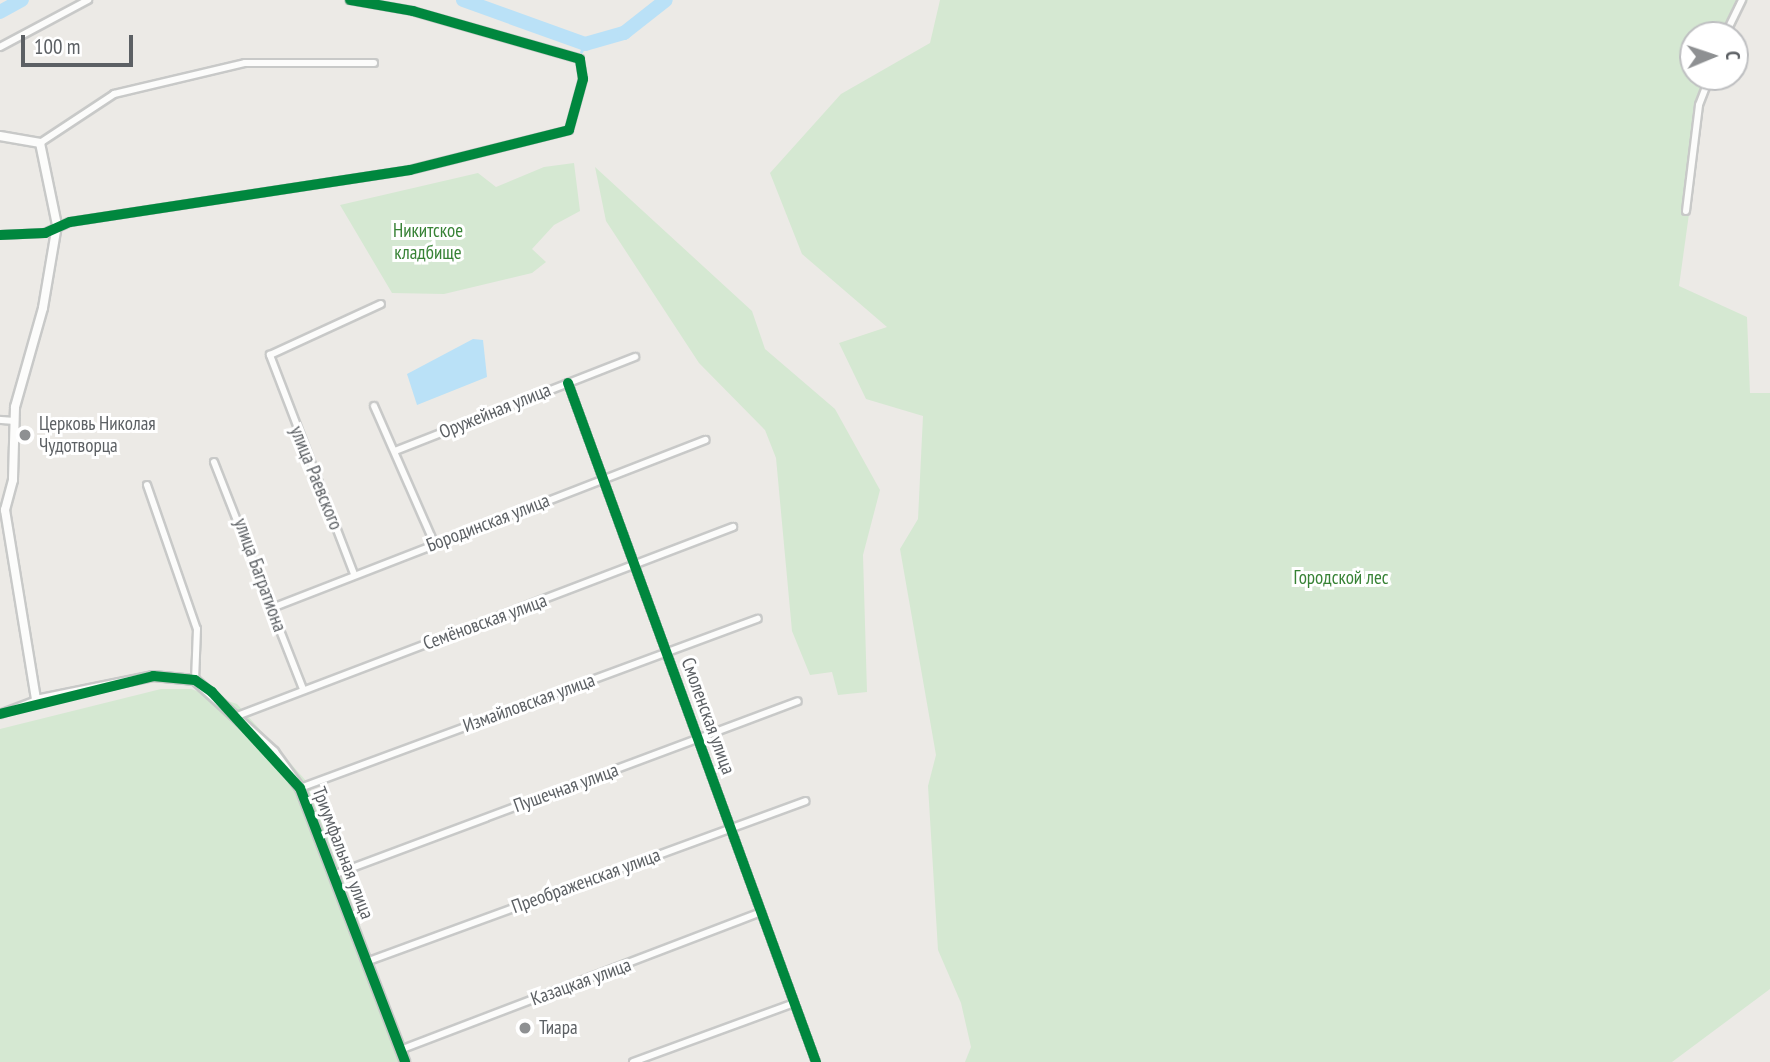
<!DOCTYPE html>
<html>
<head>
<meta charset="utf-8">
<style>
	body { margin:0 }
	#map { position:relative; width:1770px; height:1062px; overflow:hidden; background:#eceae6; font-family:"PT Sans Narrow",sans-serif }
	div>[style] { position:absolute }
	.green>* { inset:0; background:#d5e8d2 }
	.water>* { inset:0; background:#bae1f7 }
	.stream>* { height:2.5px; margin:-1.25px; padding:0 1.25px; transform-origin:1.25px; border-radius:1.25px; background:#bae1f7 }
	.river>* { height:14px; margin:-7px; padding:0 7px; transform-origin:7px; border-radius:7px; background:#bae1f7 }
	.roads { filter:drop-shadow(2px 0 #c8c9c8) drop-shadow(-2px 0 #c8c9c8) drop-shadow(0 2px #c8c9c8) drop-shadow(0 -2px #c8c9c8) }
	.minor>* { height:6px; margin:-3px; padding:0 3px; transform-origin:3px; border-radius:3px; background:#fcfcfb }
	.tertiary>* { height:8px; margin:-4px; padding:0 4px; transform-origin:4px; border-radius:4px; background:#fcfcfb }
	.cycleway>* { height:10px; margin:-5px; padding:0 5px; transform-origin:5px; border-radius:5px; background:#00873e }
	.dots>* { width:19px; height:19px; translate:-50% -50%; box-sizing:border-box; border:4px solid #fff; border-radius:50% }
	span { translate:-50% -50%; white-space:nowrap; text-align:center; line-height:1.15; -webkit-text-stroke:6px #fff; paint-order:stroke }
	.park-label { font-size:19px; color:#378235 }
	.street-label { font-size:19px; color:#5c6064 }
	.poi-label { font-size:19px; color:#5c6064 }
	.left { translate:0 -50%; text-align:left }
	.north { position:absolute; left:1679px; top:21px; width:70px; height:70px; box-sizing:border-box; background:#fff; border:2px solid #bebfc1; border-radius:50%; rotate:88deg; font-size:19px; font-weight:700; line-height:28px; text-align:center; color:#5c6064 }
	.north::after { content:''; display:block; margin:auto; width:24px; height:32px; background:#8e9092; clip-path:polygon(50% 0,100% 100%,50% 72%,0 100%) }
	.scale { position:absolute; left:21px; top:35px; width:112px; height:32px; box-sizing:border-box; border:4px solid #5c6064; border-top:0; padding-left:9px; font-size:21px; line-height:24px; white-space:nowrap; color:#5c6064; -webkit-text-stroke:5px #fff; paint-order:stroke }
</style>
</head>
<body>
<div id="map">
	<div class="green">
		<div style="clip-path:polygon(940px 0,1748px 0,1725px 35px,1693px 35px,1693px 77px,1708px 77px,1679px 286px,1747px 317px,1750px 393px,1770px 393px,1770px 989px,1672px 1062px,965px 1062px,971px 1047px,961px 1003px,938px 950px,928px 786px,936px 755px,900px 549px,918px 519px,923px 416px,866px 399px,839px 343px,887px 327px,802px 254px,770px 173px,841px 94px,930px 43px)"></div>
		<div style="clip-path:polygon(574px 163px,580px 211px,554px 225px,532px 249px,546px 262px,532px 273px,444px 294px,392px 293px,340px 205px,478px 173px,496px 187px,544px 167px)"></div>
		<div style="clip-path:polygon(595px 167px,752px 311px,765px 349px,835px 409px,880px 490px,863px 555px,867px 692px,838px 695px,832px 672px,810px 675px,792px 631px,776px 458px,765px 430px,699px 363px,606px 221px)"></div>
		<div style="clip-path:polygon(161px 689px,191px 689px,237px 704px,308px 783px,410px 1062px,0 1062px,0 729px)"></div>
	</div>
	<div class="water">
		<div style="clip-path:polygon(473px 339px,483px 340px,487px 377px,417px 405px,407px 374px)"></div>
	</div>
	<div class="stream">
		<div style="left:581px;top:52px;width:9px;rotate:-63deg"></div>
	</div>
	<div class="river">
		<div style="left:463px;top:0;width:130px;rotate:19.8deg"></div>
		<div style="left:585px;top:44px;width:41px;rotate:-15.8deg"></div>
		<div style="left:624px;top:33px;width:53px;rotate:-38.2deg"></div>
		<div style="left:0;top:12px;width:25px;rotate:-29deg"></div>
	</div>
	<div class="roads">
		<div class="minor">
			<div style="left:1725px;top:35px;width:39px;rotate:-64deg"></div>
			<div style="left:0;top:47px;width:100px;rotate:-28.1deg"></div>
			<div style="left:40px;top:143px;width:89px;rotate:-33.5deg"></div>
			<div style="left:114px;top:94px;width:135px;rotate:-13.3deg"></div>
			<div style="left:245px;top:63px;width:129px"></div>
			<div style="left:1686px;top:211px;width:107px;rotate:-83deg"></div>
			<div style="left:1699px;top:105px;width:30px;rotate:-69deg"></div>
			<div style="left:0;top:235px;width:45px;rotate:-2.5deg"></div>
			<div style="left:45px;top:233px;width:27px;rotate:-24deg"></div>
			<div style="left:70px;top:222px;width:344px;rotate:-8.7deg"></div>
			<div style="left:410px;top:170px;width:164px;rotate:-14.1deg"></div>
			<div style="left:569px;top:130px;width:53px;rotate:-74.6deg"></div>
			<div style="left:583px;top:79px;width:20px;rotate:-99deg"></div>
			<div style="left:580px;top:59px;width:174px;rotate:-164deg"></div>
			<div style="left:413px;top:11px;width:64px;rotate:-170.1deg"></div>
			<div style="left:568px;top:383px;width:723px;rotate:69.94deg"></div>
			<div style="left:374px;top:406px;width:150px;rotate:66.3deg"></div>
			<div style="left:0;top:420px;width:15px;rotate:4deg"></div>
			<div style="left:395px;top:451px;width:258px;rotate:-21.4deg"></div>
			<div style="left:214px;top:462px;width:244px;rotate:68.6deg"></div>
			<div style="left:147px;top:485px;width:152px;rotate:70.9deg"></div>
			<div style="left:197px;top:629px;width:51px;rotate:92.2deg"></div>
			<div style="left:354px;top:574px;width:235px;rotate:-111deg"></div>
			<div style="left:270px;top:355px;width:122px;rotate:-24.7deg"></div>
			<div style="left:272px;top:608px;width:465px;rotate:-21.2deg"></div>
			<div style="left:0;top:714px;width:39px;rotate:-21deg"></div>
			<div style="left:237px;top:716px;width:531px;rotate:-20.86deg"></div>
			<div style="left:300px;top:788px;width:488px;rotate:-20.3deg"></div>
			<div style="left:333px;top:875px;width:496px;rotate:-20.5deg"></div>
			<div style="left:366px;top:962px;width:468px;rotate:-20.1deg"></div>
			<div style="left:400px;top:1050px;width:386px;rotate:-20.9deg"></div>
			<div style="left:633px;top:1062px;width:171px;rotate:-20.1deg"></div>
		</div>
		<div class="tertiary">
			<div style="left:0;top:136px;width:41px;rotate:9.9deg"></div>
			<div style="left:40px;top:143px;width:84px;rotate:78.3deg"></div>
			<div style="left:57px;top:225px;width:84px;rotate:99.6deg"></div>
			<div style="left:43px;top:308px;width:103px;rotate:105.8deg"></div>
			<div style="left:15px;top:407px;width:73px;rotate:91.6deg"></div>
			<div style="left:13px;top:480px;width:31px;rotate:105deg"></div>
			<div style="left:5px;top:510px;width:193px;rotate:80.7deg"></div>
			<div style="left:36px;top:700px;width:119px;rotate:-11.6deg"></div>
			<div style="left:153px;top:676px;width:42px;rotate:5.4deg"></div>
			<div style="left:195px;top:680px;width:107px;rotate:42.3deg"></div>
			<div style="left:274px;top:752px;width:44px;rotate:54.2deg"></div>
			<div style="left:300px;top:788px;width:293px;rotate:69deg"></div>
		</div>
	</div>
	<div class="cycleway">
		<div style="left:0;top:235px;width:45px;rotate:-2.5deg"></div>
		<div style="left:45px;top:233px;width:27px;rotate:-24deg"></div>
		<div style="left:70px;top:222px;width:344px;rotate:-8.7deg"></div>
		<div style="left:410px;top:170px;width:164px;rotate:-14.1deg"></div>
		<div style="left:569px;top:130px;width:53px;rotate:-74.6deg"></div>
		<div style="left:583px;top:79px;width:20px;rotate:-99deg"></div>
		<div style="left:580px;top:59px;width:174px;rotate:-164deg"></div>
		<div style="left:413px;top:11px;width:64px;rotate:-170.1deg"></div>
		<div style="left:568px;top:383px;width:723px;rotate:69.94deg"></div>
		<div style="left:0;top:714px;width:158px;rotate:-13.9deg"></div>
		<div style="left:153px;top:676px;width:42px;rotate:5.4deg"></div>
		<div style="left:195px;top:680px;width:21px;rotate:35deg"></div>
		<div style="left:212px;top:692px;width:130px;rotate:47.5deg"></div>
		<div style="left:300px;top:788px;width:293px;rotate:69deg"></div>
	</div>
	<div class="dots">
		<div style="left:25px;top:435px;background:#8e9092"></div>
		<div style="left:525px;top:1028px;background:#8e9092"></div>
	</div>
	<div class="park-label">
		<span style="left:428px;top:242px">Никитское<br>кладбище</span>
		<span style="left:1341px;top:578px">Городской лес</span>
	</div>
	<div class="street-label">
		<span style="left:495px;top:411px;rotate:-22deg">Оружейная улица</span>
		<span style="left:316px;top:478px;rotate:68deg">улица Раевского</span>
		<span style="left:488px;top:523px;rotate:-21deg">Бородинская улица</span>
		<span style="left:260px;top:575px;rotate:70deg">улица Багратиона</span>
		<span style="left:485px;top:622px;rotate:-20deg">Семёновская улица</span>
		<span style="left:529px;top:703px;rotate:-20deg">Измайловская улица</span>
		<span style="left:708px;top:716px;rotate:70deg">Смоленская улица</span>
		<span style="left:566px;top:788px;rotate:-20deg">Пушечная улица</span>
		<span style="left:343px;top:853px;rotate:69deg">Триумфальная улица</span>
		<span style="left:586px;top:881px;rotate:-20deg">Преображенская улица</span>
		<span style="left:581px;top:982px;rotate:-20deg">Казацкая улица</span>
	</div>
	<div class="poi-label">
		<span class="left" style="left:39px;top:435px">Церковь Николая<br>Чудотворца</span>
		<span class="left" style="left:539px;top:1028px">Тиара</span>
	</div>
	<div class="north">С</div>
	<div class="scale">100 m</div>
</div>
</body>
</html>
